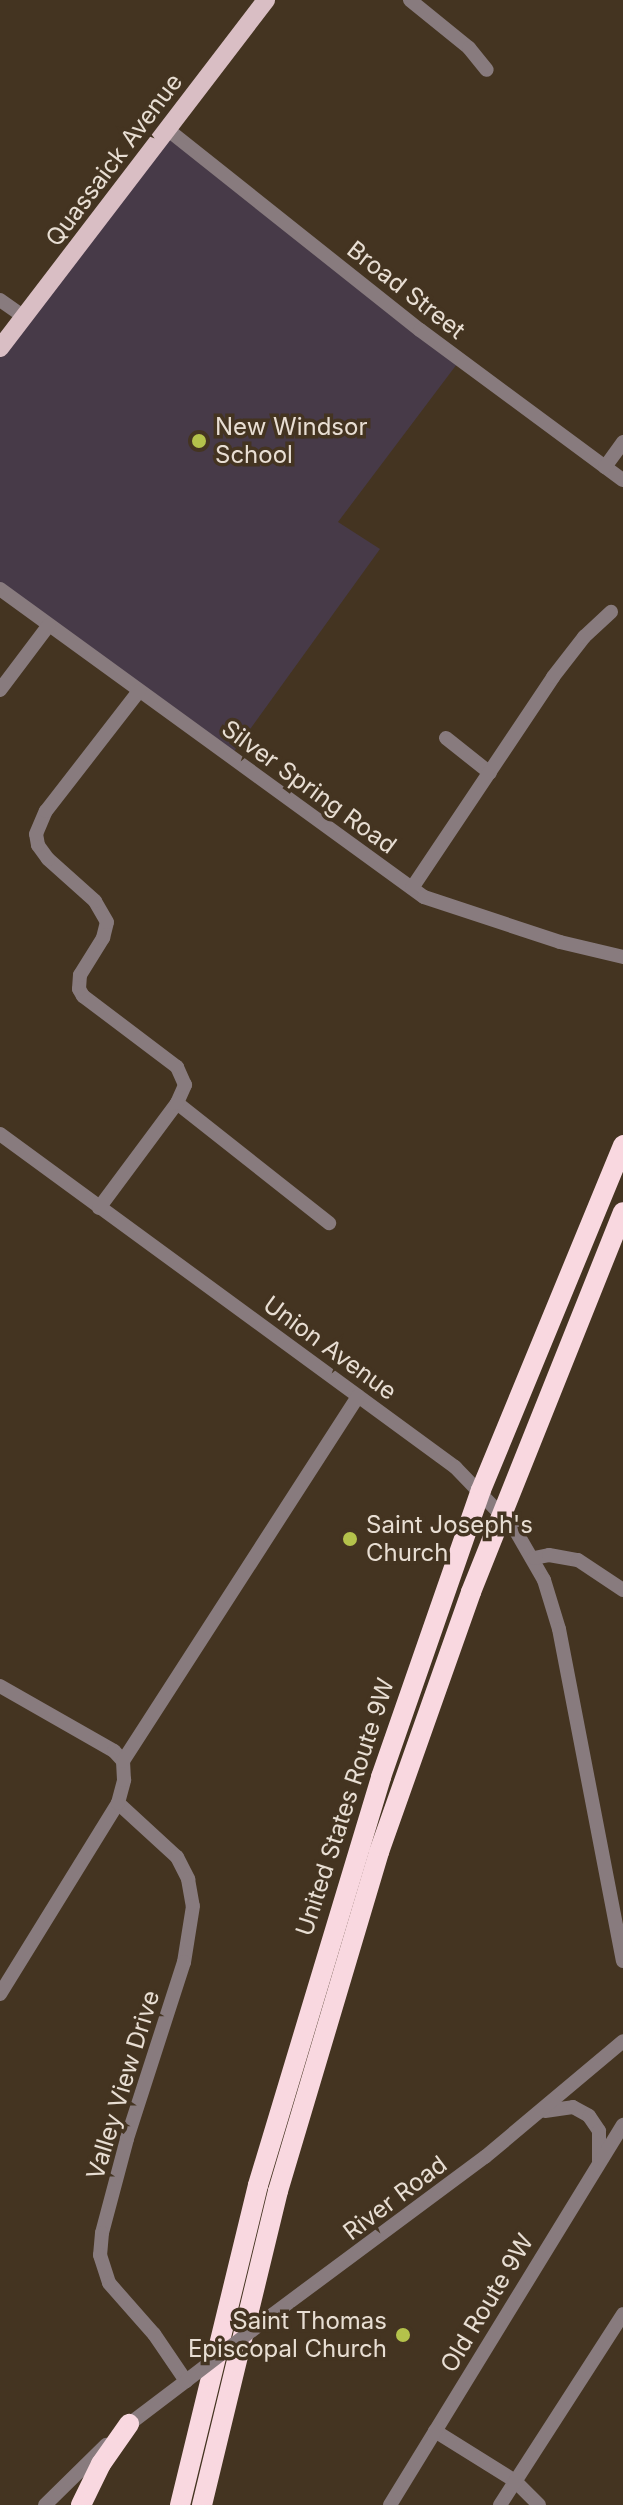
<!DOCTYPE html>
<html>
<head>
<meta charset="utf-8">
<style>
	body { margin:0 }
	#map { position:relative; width:623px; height:2505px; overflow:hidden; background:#443421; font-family:Inter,sans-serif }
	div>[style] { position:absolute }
	.education>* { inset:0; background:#473a48 }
	.minor>* { height:14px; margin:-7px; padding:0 7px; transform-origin:7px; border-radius:7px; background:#887b7e }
	.major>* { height:18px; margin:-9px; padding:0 9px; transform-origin:9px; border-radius:9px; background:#d9bec4 }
	.highway>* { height:20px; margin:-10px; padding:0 10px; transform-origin:10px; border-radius:10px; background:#f9d8e0 }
	.minor-bridge>* { height:14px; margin:-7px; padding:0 7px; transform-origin:7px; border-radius:7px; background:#887b7e }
	.dots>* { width:22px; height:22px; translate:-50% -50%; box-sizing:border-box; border:4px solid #443421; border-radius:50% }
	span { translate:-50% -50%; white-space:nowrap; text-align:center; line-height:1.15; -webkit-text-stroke:7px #443421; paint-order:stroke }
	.street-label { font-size:24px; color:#e8ded3 }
	.poi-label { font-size:24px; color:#e8ded3 }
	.left { translate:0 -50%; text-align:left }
	.right { translate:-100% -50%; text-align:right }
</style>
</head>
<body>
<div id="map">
	<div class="education">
		<div style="clip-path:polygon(167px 129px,460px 360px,338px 522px,380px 549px,230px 757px,0 589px,0 347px)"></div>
	</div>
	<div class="minor">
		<div style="left:410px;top:0;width:76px;rotate:39.1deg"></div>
		<div style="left:469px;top:48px;width:28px;rotate:51deg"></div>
		<div style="left:167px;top:129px;width:323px;rotate:38.5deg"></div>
		<div style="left:420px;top:330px;width:252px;rotate:36.5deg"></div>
		<div style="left:0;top:300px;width:29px;rotate:35deg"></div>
		<div style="left:605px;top:467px;width:31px;rotate:-54deg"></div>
		<div style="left:0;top:589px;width:524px;rotate:36deg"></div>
		<div style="left:424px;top:897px;width:143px;rotate:18.3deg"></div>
		<div style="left:560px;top:942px;width:65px;rotate:13.4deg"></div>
		<div style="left:0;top:690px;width:81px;rotate:-53deg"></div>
		<div style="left:446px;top:738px;width:56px;rotate:38.5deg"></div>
		<div style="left:412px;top:888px;width:254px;rotate:-56.2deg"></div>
		<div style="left:553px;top:677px;width:51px;rotate:-52.2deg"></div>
		<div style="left:584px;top:637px;width:37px;rotate:-43deg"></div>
		<div style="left:177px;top:1103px;width:194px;rotate:38.3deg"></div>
		<div style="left:0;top:1134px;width:564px;rotate:36.2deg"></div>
		<div style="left:455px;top:1467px;width:85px;rotate:46deg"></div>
		<div style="left:514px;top:1528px;width:60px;rotate:60deg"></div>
		<div style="left:544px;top:1580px;width:51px;rotate:73deg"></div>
		<div style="left:559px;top:1629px;width:338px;rotate:79.1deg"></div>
		<div style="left:99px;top:1208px;width:131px;rotate:-53.4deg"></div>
		<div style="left:177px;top:1103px;width:20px;rotate:-66deg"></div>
		<div style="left:185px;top:1085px;width:20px;rotate:-114deg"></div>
		<div style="left:177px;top:1067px;width:118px;rotate:-142.9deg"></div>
		<div style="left:83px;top:996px;width:8px;rotate:-120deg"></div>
		<div style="left:79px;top:989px;width:14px;rotate:-86deg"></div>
		<div style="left:80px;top:975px;width:44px;rotate:-58.1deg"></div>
		<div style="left:103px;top:938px;width:16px;rotate:-76deg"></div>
		<div style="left:107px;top:922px;width:24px;rotate:-120deg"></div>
		<div style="left:95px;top:901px;width:63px;rotate:-138.2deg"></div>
		<div style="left:48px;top:859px;width:17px;rotate:-126deg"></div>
		<div style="left:38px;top:845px;width:11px;rotate:-100deg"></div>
		<div style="left:36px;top:834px;width:25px;rotate:-67deg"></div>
		<div style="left:46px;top:811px;width:152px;rotate:-52.2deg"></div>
		<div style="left:534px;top:1558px;width:15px;rotate:-11deg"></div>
		<div style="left:549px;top:1555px;width:29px;rotate:10deg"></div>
		<div style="left:578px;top:1560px;width:54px;rotate:33.7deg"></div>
		<div style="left:0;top:1686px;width:131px;rotate:29.7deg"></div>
		<div style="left:114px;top:1751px;width:13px;rotate:48deg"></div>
		<div style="left:118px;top:1803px;width:80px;rotate:42.5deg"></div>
		<div style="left:177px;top:1857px;width:25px;rotate:63deg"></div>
		<div style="left:188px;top:1879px;width:27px;rotate:80deg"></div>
		<div style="left:193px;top:1906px;width:57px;rotate:99.1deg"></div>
		<div style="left:184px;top:1962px;width:186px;rotate:107.9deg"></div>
		<div style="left:127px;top:2139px;width:97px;rotate:104.9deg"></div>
		<div style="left:102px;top:2233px;width:22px;rotate:95deg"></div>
		<div style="left:100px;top:2255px;width:29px;rotate:72deg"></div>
		<div style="left:109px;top:2283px;width:68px;rotate:48.6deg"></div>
		<div style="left:154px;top:2334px;width:57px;rotate:55.8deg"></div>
		<div style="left:186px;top:2381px;width:78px;rotate:142.8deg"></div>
		<div style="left:0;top:1994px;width:225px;rotate:-58.3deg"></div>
		<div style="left:118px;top:1803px;width:24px;rotate:-75deg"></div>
		<div style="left:124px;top:1780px;width:19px;rotate:-93deg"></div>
		<div style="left:123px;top:1761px;width:434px;rotate:-57.2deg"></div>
		<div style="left:545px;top:2111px;width:28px;rotate:-8deg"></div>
		<div style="left:573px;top:2107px;width:18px;rotate:29deg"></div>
		<div style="left:589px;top:2116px;width:18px;rotate:56deg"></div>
		<div style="left:599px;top:2131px;width:30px;rotate:90deg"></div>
		<div style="left:272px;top:2315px;width:265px;rotate:-36.6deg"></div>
		<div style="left:485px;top:2157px;width:180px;rotate:-40deg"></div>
		<div style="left:435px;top:2431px;width:94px;rotate:32deg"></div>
		<div style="left:515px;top:2481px;width:34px;rotate:45deg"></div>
		<div style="left:45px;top:2505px;width:86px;rotate:-44.5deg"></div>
		<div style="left:390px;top:2505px;width:446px;rotate:-58.5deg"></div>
		<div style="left:500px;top:2505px;width:227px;rotate:-57.2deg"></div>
	</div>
	<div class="major">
		<div style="left:0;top:348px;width:438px;rotate:-52.6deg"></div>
	</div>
	<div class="highway">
		<div style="left:81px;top:2505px;width:46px;rotate:-64deg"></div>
		<div style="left:101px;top:2464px;width:49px;rotate:-55deg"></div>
		<div style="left:180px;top:2505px;width:329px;rotate:-76.3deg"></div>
		<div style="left:258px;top:2185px;width:426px;rotate:-73.2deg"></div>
		<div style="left:381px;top:1777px;width:304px;rotate:-70.8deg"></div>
		<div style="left:481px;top:1490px;width:373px;rotate:-67.6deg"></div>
		<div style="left:202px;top:2505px;width:323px;rotate:-76.4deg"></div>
		<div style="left:278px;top:2191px;width:354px;rotate:-73.4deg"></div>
		<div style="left:379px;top:1852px;width:276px;rotate:-70.5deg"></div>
		<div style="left:471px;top:1592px;width:409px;rotate:-68.2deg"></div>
	</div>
	<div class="minor-bridge">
		<div style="left:186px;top:2381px;width:108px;rotate:-37.5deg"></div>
	</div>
	<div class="dots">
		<div style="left:199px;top:441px;background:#b4c24b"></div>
		<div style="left:350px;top:1539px;background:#b4c24b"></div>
		<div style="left:403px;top:2335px;background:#b4c24b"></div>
	</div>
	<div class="street-label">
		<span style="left:114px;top:160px;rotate:-53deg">Quassaick Avenue</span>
		<span style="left:406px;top:290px;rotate:38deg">Broad Street</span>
		<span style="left:309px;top:787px;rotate:36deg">Silver Spring Road</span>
		<span style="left:330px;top:1348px;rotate:36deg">Union Avenue</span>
		<span style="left:345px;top:1807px;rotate:-72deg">United States Route 9W</span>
		<span style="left:123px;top:2085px;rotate:-73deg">Valley View Drive</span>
		<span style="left:395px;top:2198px;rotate:-37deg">River Road</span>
		<span style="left:487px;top:2303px;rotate:-59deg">Old Route 9W</span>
	</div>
	<div class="poi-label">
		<span class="left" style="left:215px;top:441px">New Windsor<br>School</span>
		<span class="left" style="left:366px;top:1539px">Saint Joseph's<br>Church</span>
		<span class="right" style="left:387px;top:2335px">Saint Thomas<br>Episcopal Church</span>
	</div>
</div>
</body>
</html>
